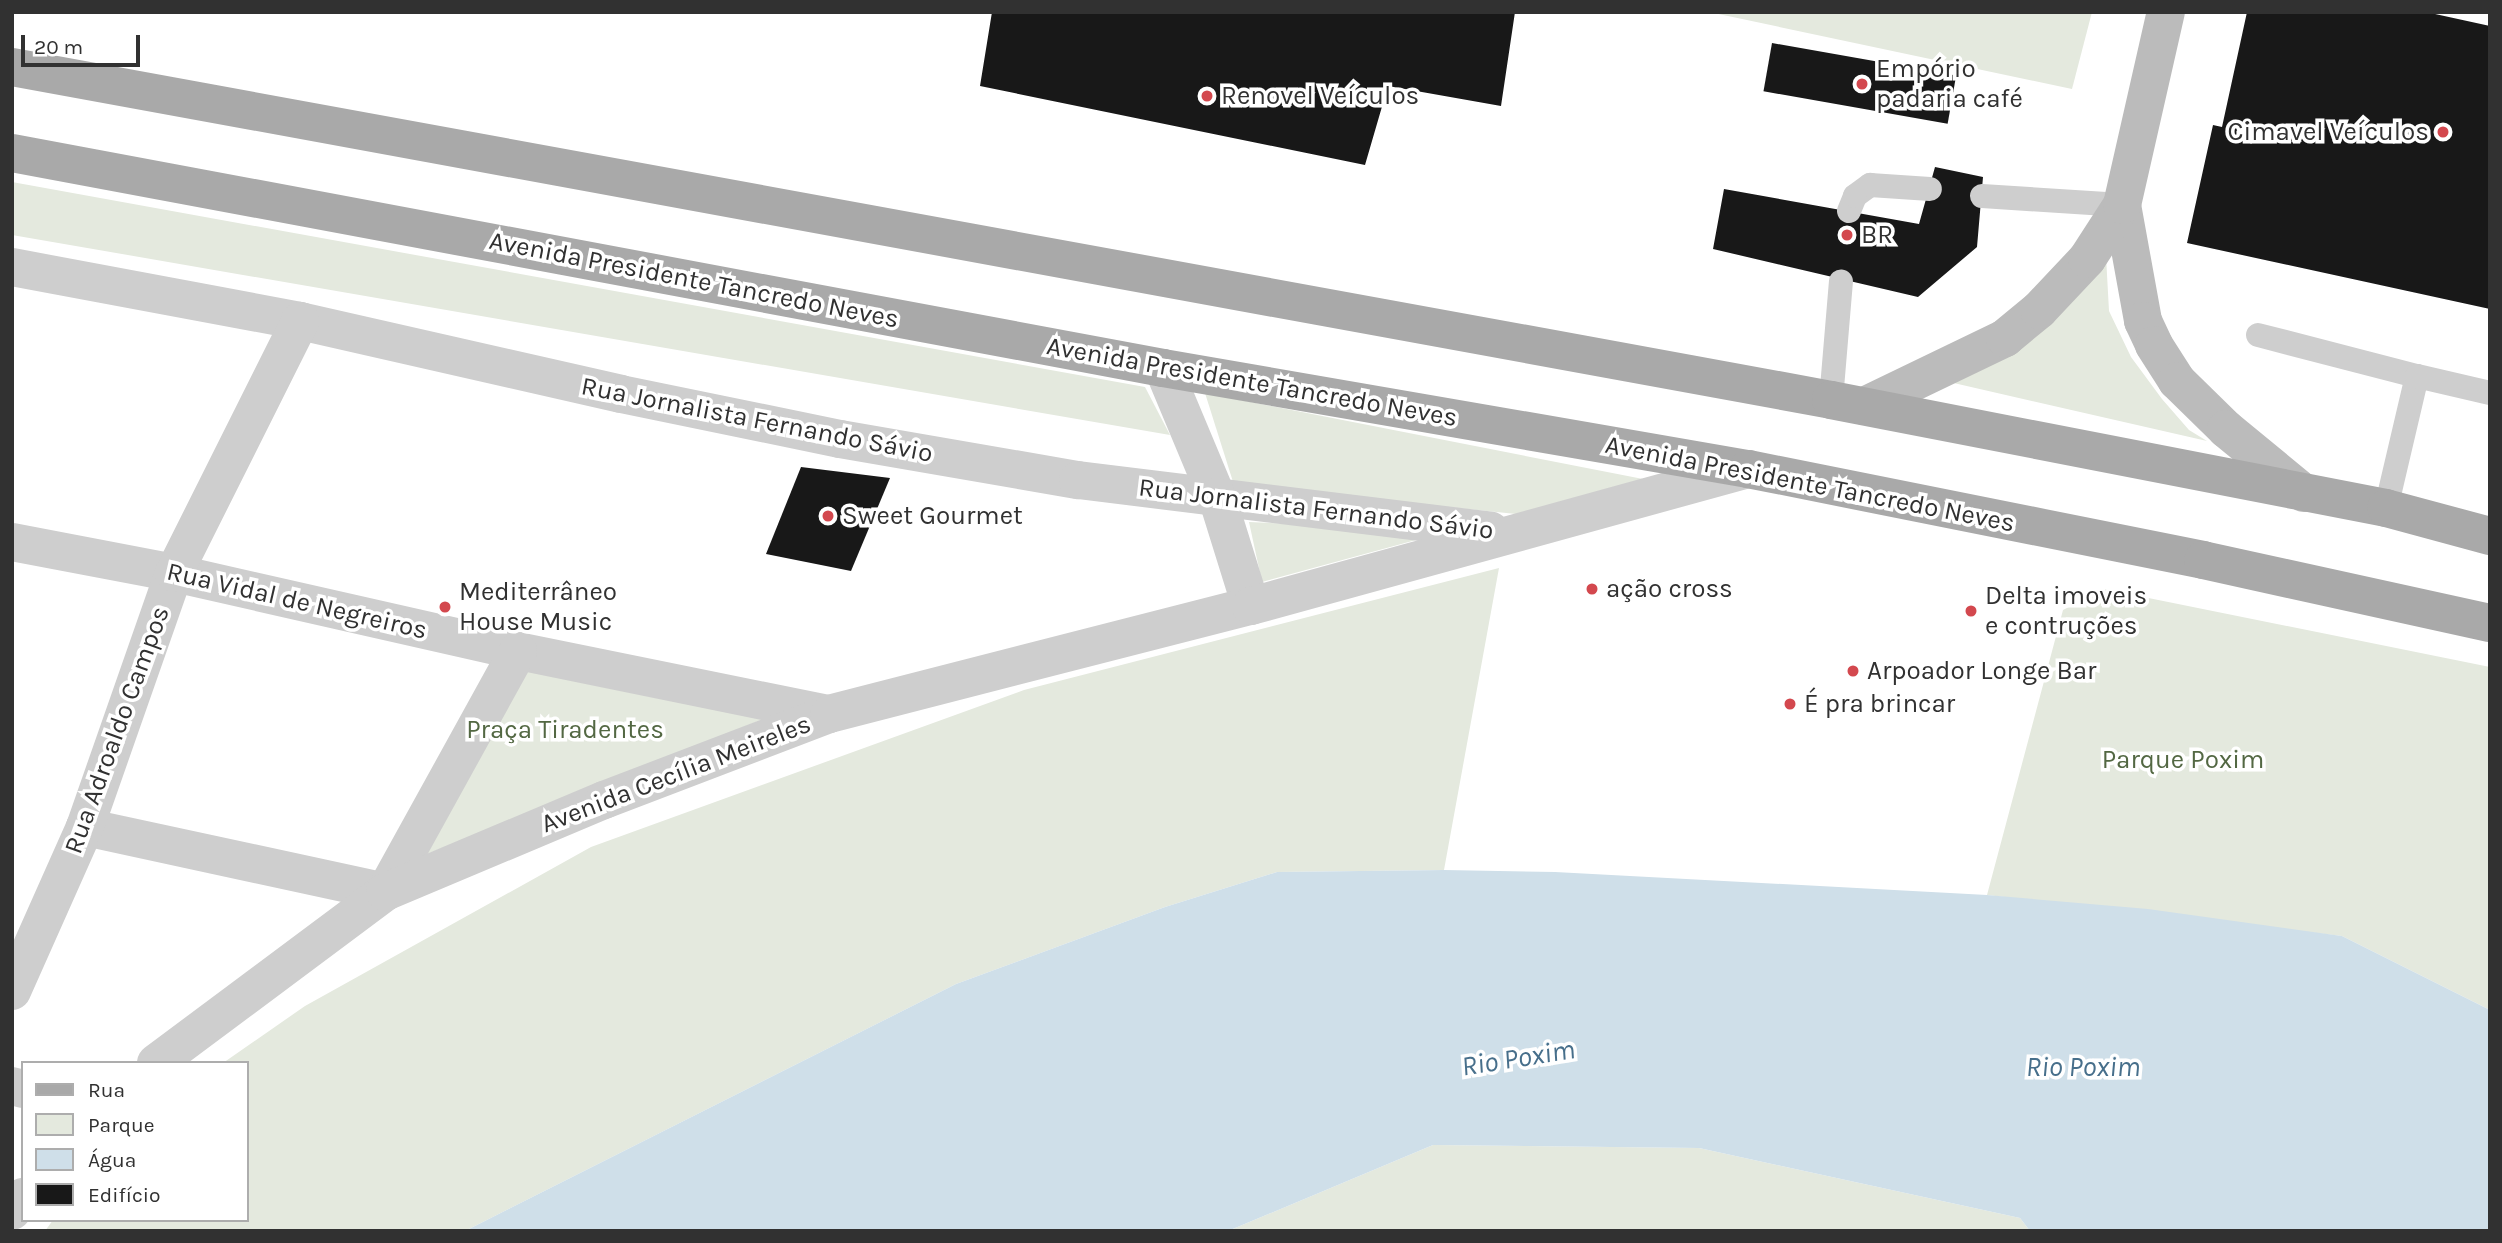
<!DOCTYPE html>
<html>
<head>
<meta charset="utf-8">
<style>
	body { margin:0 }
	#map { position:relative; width:2502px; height:1243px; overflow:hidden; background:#fff; font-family:Karla,sans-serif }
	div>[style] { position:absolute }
	.green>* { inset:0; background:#e4e9de }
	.water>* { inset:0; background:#cfdfe9 }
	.building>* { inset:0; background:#181818; transform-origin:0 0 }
	.lane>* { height:24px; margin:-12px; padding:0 12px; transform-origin:12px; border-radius:12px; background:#cecece }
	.street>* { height:38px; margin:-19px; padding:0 19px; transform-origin:19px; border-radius:19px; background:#cecece }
	.secondary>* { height:38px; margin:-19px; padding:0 19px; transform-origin:19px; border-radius:19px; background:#bbb }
	.primary>* { height:38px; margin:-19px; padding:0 19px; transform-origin:19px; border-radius:19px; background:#a9a9a9 }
	.dots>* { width:19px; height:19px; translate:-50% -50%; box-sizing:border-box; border:4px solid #fff; border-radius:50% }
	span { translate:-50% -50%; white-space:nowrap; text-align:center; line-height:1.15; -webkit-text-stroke:7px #fff; paint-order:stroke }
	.poi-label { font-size:26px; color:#313131 }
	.left { translate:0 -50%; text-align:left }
	.right { translate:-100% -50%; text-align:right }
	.street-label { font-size:26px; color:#313131 }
	.park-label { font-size:26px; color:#536843 }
	.water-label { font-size:28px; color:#476f8b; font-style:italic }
	.frame { position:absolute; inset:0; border:14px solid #313131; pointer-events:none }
	.legend { position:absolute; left:21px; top:1061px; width:228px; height:161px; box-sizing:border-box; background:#fff; border:2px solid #adadad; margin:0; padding:9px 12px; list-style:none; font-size:21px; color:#313131 }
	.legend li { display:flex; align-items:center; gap:14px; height:35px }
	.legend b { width:35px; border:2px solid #adadad }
	.scale { position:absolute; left:21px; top:35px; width:119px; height:32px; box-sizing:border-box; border:4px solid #313131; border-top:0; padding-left:9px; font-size:21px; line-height:24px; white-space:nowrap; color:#313131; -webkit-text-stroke:5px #fff; paint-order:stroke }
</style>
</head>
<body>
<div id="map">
	<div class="green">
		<div style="clip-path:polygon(1709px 12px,2092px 12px,2072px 89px)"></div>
		<div style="clip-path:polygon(12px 182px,1145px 387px,1170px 435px,12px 235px)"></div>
		<div style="clip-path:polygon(2106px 256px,2109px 311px,2131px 357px,2162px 399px,2189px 430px,2207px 441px,1945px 381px)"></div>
		<div style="clip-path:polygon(1205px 393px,1643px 479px,1516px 514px,1234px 485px)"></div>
		<div style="clip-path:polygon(1249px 522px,1449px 531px,1262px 582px)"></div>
		<div style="clip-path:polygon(1499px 568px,1444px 870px,1277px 872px,1165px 907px,956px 984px,465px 1231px,45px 1231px,53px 1220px,247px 1220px,247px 1063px,223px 1063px,305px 1006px,591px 847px,1024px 690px)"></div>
		<div style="clip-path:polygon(2104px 589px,2490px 667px,2490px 1010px,2342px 936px,1987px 895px,2063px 610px)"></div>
		<div style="clip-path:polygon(528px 661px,818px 697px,427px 854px)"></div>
		<div style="clip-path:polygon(1433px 1145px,1699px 1148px,2020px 1218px,2030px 1231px,1228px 1231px)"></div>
	</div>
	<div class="water">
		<div style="clip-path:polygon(1444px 870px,1555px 872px,1987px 895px,2148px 909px,2342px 936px,2490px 1010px,2490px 1231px,2030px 1231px,2020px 1218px,1699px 1148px,1433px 1145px,1228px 1231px,465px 1231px,956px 984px,1165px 907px,1277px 872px)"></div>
	</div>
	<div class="building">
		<div style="clip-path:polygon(992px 12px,1515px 12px,1501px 106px,1388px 86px,1365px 165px,980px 86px)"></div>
		<div style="clip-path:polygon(2247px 12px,2426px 12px,2490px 26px,2490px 309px,2187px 243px,2213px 125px,2222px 127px)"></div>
		<div style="left:1772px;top:43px;width:187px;height:49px;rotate:10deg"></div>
		<div style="clip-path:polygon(1935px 167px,1983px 177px,1977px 247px,1918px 297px,1713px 249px,1724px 189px,1919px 224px)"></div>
		<div style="clip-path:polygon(801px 467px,890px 478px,851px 571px,766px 554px)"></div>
	</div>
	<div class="lane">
		<div style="left:1982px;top:196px;width:140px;rotate:3.7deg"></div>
		<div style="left:1849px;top:211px;width:16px;rotate:-68deg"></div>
		<div style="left:1855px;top:196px;width:19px;rotate:-36deg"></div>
		<div style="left:1870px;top:185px;width:60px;rotate:3.8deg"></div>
		<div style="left:2258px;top:335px;width:164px;rotate:14.5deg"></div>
		<div style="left:2417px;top:376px;width:136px;rotate:103.2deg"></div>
		<div style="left:2417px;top:376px;width:75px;rotate:13.1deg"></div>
		<div style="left:1831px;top:400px;width:119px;rotate:-85.2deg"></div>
	</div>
	<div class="street">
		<div style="left:12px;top:267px;width:293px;rotate:10.6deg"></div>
		<div style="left:300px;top:321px;width:329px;rotate:12.8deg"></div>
		<div style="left:621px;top:394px;width:224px;rotate:11.6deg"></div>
		<div style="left:840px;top:439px;width:242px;rotate:9.8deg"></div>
		<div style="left:1078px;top:480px;width:416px;rotate:7deg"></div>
		<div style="left:1163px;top:368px;width:140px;rotate:67.3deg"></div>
		<div style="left:1217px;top:497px;width:114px;rotate:72.7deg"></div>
		<div style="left:12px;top:542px;width:165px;rotate:10.8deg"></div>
		<div style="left:174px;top:573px;width:353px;rotate:12.8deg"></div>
		<div style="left:518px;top:651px;width:317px;rotate:11.5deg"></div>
		<div style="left:85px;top:827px;width:307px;rotate:12.2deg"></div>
		<div style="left:385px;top:892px;width:275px;rotate:-61.1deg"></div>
		<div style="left:12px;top:991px;width:180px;rotate:-66deg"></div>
		<div style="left:85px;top:827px;width:269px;rotate:-70.7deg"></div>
		<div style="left:174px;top:573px;width:282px;rotate:-63.4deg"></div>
		<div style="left:156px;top:1063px;width:286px;rotate:-36.7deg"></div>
		<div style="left:385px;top:892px;width:238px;rotate:-22.8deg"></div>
		<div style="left:604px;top:800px;width:241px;rotate:-20.9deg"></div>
		<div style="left:829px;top:714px;width:436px;rotate:-14.4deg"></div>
		<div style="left:1251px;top:606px;width:516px;rotate:-15.41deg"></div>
		<div style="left:12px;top:1086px;width:11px;rotate:15deg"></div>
		<div style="left:12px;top:1211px;width:18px;rotate:-52deg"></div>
	</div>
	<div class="secondary">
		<div style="left:2122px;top:205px;width:118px;rotate:79.7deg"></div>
		<div style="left:2143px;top:321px;width:26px;rotate:65deg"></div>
		<div style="left:2154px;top:345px;width:43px;rotate:57.4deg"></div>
		<div style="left:2177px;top:381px;width:69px;rotate:44.4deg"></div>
		<div style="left:2226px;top:429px;width:101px;rotate:39.4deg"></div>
		<div style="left:1864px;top:406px;width:157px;rotate:-25.7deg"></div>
		<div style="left:2005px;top:338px;width:44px;rotate:-39.5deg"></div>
		<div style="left:2039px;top:310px;width:70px;rotate:-46.7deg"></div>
		<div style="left:2087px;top:259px;width:64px;rotate:-57.1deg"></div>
		<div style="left:2122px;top:205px;width:198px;rotate:-77.2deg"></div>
	</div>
	<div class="primary">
		<div style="left:12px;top:67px;width:1849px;rotate:10.37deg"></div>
		<div style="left:1831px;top:400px;width:565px;rotate:11.01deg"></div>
		<div style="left:2386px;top:508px;width:108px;rotate:15.1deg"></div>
		<div style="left:12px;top:153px;width:1171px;rotate:10.58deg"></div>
		<div style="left:1163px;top:368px;width:594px;rotate:9.8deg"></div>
		<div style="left:1748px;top:469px;width:464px;rotate:11.3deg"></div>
		<div style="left:2203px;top:560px;width:294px;rotate:12.4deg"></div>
	</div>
	<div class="dots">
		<div style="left:1862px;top:84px;background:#d3484e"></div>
		<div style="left:1207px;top:96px;background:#d3484e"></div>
		<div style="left:2443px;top:132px;background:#d3484e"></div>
		<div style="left:1847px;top:235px;background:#d3484e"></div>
		<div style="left:828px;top:516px;background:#d3484e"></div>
		<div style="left:1592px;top:589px;background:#d3484e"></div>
		<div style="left:445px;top:607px;background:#d3484e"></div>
		<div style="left:1971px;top:611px;background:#d3484e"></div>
		<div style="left:1853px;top:671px;background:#d3484e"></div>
		<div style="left:1790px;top:704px;background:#d3484e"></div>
	</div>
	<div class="poi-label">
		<span class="left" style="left:1876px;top:84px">Empório<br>padaria café</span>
		<span class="left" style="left:1221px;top:96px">Renovel Veículos</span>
		<span class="right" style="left:2429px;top:132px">Cimavel Veículos</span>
		<span class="left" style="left:1861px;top:235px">BR</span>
		<span class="left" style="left:842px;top:516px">Sweet Gourmet</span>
		<span class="left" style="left:1606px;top:589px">ação cross</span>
		<span class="left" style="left:459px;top:607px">Mediterrâneo<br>House Music</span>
		<span class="left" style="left:1985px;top:611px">Delta imoveis<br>e contruções</span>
		<span class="left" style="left:1867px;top:671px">Arpoador Longe Bar</span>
		<span class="left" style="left:1804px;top:704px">É pra brincar</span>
	</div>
	<div class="street-label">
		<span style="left:694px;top:280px;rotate:11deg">Avenida Presidente Tancredo Neves</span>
		<span style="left:1252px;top:382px;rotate:10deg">Avenida Presidente Tancredo Neves</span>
		<span style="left:757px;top:420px;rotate:11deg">Rua Jornalista Fernando Sávio</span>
		<span style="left:1810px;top:484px;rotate:11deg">Avenida Presidente Tancredo Neves</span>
		<span style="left:1316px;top:509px;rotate:7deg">Rua Jornalista Fernando Sávio</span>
		<span style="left:297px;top:601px;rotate:13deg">Rua Vidal de Negreiros</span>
		<span style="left:117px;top:730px;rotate:-70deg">Rua Adroaldo Campos</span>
		<span style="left:676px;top:774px;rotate:-21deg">Avenida Cecília Meireles</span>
	</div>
	<div class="park-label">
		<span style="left:565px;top:730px">Praça Tiradentes</span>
		<span style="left:2183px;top:760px">Parque Poxim</span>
	</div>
	<div class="water-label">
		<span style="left:1518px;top:1058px;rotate:-9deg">Rio Poxim</span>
		<span style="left:2083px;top:1067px">Rio Poxim</span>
	</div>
	<div class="frame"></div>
	<ul class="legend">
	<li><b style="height:9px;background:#a9a9a9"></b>Rua</li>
	<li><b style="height:19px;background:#e4e9de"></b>Parque</li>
	<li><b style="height:19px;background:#cfdfe9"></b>Água</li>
	<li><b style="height:19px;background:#181818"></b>Edifício</li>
	</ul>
	<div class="scale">20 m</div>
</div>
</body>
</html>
